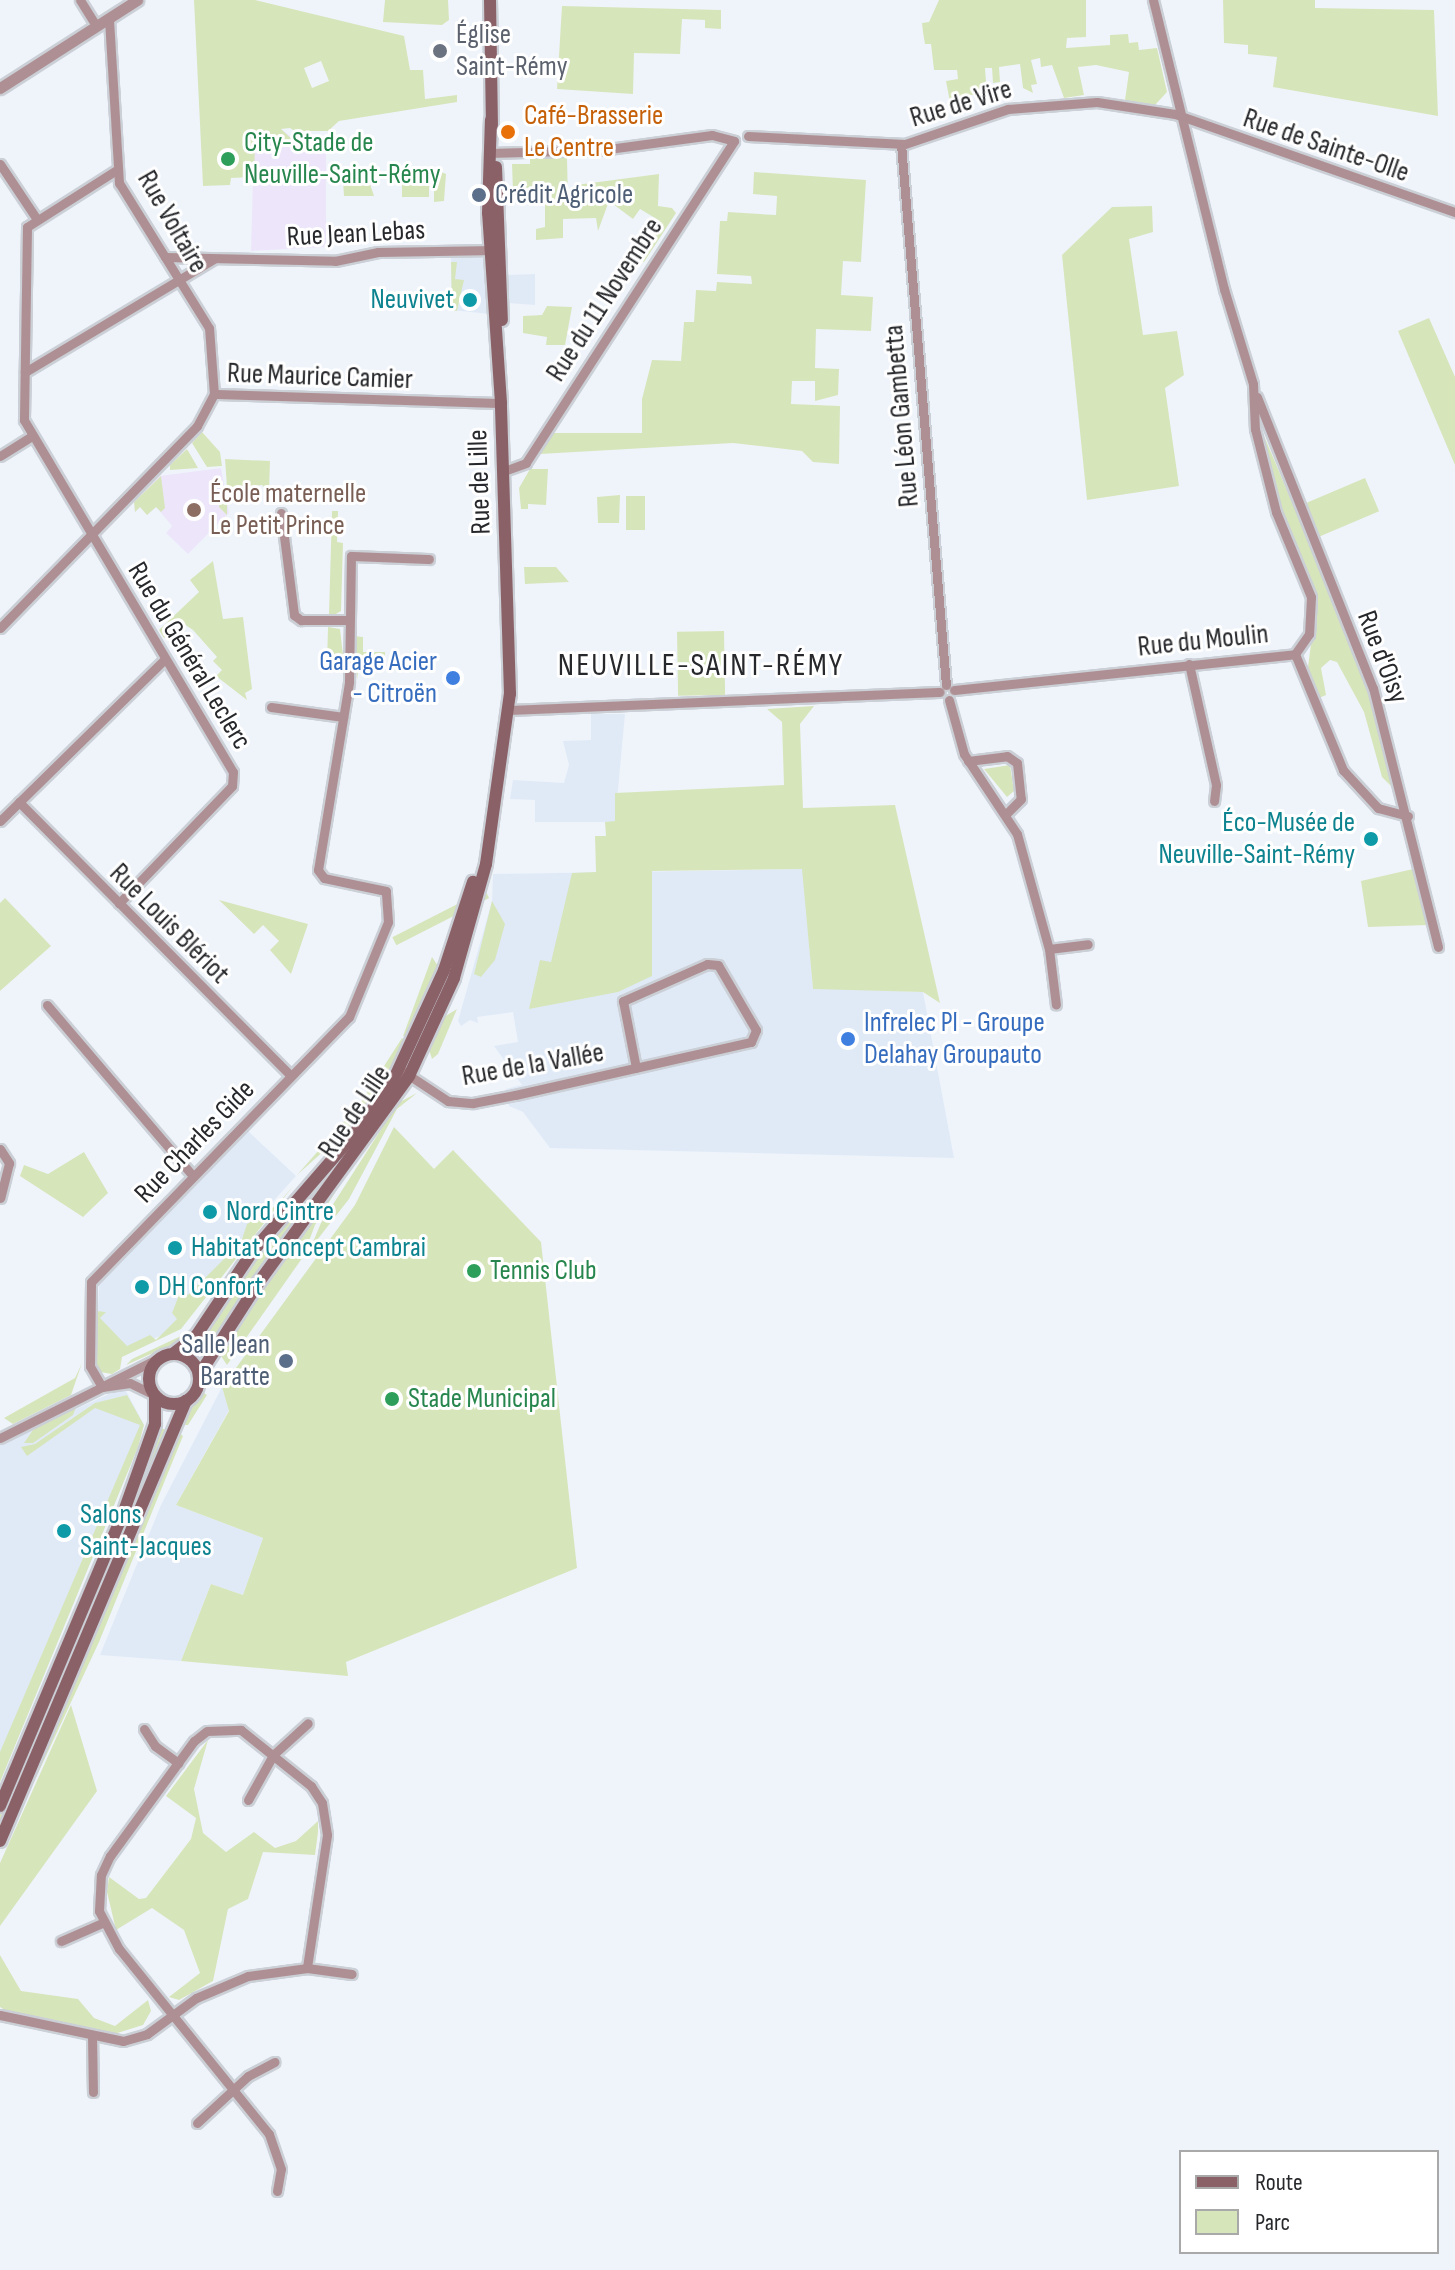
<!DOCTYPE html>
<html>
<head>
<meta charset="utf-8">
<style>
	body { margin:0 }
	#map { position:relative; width:1455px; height:2270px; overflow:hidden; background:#eff4fb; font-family:"Sofia Sans Condensed",sans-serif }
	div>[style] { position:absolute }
	.built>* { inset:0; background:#e0eaf7 }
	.education>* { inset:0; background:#ede6fb }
	.green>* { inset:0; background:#d7e5bb; transform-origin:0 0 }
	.roads { filter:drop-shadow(2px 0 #cbcfd6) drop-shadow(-2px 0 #cbcfd6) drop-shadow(0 2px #cbcfd6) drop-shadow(0 -2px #cbcfd6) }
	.minor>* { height:9px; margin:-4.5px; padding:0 4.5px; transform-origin:4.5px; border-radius:4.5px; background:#ae9094 }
	.tertiary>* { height:11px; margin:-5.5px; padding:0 5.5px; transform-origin:5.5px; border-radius:5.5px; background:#ae9094 }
	.secondary>* { height:12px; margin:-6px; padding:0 6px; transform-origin:6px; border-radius:6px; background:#8b6168 }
	.secondary>.ring { margin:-6px; padding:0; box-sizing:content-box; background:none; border:12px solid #8b6168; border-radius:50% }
	.dots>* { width:22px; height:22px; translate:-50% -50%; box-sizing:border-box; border:4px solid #fff; border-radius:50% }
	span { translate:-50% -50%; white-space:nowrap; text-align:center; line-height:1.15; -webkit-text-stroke:6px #fff; paint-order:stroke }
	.worship-label { font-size:28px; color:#5b616d }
	.left { translate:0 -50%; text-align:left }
	.street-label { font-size:28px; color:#27282b }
	.food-label { font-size:28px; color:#c56008 }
	.leisure-label { font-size:28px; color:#27864d }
	.service-label { font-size:28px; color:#4e5e75 }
	.right { translate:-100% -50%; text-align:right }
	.culture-label { font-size:28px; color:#0d838f }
	.education-label { font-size:28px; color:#785e54 }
	.shop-label { font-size:28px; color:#366cbe }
	.quarter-label { font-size:32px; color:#27282b; letter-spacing:2px }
	.legend { position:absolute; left:1179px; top:2150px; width:260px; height:104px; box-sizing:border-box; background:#fff; border:2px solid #a9a9aa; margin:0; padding:10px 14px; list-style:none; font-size:24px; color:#27282b }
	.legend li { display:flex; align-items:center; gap:16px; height:40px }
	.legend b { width:40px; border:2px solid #a9a9aa }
</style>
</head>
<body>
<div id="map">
	<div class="built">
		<div style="clip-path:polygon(451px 254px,481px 255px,507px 275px,535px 274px,535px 305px,508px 303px,508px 316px,452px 310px)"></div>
		<div style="clip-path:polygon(591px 714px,625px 714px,615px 822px,535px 822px,535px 800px,510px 799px,513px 780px,564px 783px,569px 765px,563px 741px,591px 740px)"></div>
		<div style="clip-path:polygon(803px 869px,813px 988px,923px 992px,954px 1158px,550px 1148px,523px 1112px,509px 1106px,506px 1089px,522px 1085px,494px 1046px,518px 1042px,513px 1012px,477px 1017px,478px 1023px,470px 1020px,461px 1026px,458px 1021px,492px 901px,493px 874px)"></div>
		<div style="clip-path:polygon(248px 1131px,296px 1176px,250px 1227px,178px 1328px,96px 1364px,99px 1281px)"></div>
		<div style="clip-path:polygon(124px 1387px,144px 1425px,138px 1447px,0 1782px,0 1444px)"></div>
		<div style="clip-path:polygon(222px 1387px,229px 1410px,176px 1505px,263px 1538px,243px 1595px,211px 1584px,181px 1661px,100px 1655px,161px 1505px)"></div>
	</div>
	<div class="education">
		<div style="clip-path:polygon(281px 129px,298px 142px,298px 151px,326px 152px,326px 247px,251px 251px,254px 137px)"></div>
		<div style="clip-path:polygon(221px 468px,229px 513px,188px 554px,166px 533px,172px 526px,156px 507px,147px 515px,140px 507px,135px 512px,134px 502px,159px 476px)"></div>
	</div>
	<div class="green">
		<div style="clip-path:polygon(evenodd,194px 0,255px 0,404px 36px,410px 70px,423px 70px,425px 99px,457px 95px,457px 102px,339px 121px,328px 131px,304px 131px,304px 137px,290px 128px,281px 129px,297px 144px,255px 137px,254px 185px,252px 177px,231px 178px,230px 185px,203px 186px,194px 0,321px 61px,329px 81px,312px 88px,304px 68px,321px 61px)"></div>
		<div style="clip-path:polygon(385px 0,448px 0,449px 20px,442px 25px,383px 22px)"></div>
		<div style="clip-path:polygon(939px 0,1086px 0,1086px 37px,1067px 38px,1066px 48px,1110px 45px,1110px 35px,1128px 34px,1129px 43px,1138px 42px,1139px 50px,1157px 48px,1167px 92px,1155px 105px,1125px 100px,1129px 72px,1096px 65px,1078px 67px,1084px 95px,1064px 98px,1052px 65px,1041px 67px,1040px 58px,1031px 60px,1037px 84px,1031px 85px,1033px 93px,1023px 88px,1020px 64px,999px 67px,1000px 82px,993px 83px,992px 68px,985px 68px,987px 95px,963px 95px,962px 101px,950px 102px,946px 81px,958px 79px,957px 70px,934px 70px,931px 44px,925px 44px,923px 32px,922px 23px,929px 22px)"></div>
		<div style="clip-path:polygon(1223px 0,1315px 0,1315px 8px,1434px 10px,1438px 116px,1273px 87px,1277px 57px,1248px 54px,1248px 45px,1224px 43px)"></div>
		<div style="clip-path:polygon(562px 6px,721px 10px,721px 29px,705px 28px,705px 20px,682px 19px,680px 54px,634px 53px,633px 94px,557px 89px)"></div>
		<div style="clip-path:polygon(530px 158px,567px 158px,568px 200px,576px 200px,576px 185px,659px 174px,658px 206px,672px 208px,676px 213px,644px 262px,637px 258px,660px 221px,640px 209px,633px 219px,609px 201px,598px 231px,596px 218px,563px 219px,563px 238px,536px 240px,536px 229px,545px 227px,545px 201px,513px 192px,512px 164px,530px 164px)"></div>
		<div style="clip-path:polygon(434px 169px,446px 174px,444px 201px,434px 202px)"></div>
		<div style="clip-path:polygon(754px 172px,866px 180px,861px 262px,843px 261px,841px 295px,873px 297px,871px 331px,816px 329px,815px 368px,839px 369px,838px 395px,815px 401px,815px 381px,792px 381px,791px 404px,840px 406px,839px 464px,813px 462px,802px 451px,733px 443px,540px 454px,551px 433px,642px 433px,642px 399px,652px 360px,681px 361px,684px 322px,694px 322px,696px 290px,716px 291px,717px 282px,752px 284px,751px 276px,717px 274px,720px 221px,727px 221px,728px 212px,776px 215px,777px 196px,753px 194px)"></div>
		<div style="clip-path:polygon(343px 180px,369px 181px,374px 196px,344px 196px)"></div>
		<div style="left:402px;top:181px;width:27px;height:16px"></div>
		<div style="clip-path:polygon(1152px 206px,1153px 232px,1129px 239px,1143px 335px,1177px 331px,1184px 375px,1165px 388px,1179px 486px,1087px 500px,1062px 255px,1112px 207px)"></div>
		<div style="clip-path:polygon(451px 262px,457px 262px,455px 279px,464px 280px,457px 311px,452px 310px)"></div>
		<div style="clip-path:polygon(547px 306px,572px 307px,565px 345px,546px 345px,547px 337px,523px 333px,523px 316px,542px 315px)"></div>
		<div style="clip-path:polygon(1429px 318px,1455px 377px,1455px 465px,1398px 331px)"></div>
		<div style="clip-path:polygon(1256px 417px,1360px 663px,1394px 789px,1382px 777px,1364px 712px,1337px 662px,1330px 660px,1321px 668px,1326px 695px,1319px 698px,1307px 675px,1315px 613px,1282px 522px)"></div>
		<div style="clip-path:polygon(202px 432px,220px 452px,222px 466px,207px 467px,192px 443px)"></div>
		<div style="clip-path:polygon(187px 449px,198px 468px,170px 470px,170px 465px)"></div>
		<div style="clip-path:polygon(225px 459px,270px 461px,269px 492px,262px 485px,227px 488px,227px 515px,219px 507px,222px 487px,227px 487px)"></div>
		<div style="clip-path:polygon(530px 469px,548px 469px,546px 505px,528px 504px,528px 509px,521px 509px,519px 488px)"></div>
		<div style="clip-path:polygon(161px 476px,165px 508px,161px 512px,156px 507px,147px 515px,140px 507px,135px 512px,134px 502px)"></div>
		<div style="left:1365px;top:478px;width:36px;height:64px;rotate:67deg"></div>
		<div style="clip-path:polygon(620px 495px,619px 523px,598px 523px,597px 497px)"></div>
		<div style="left:626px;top:496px;width:19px;height:34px"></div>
		<div style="clip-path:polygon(332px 511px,338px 511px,337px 542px,343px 543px,341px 611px,336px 614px,329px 614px)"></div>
		<div style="clip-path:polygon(213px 561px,223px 619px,243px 617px,252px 689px,245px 693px,247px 700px,216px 676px,222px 670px,213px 661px,217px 657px,193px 630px,181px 622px,164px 638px,159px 630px,199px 592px,190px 580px)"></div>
		<div style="clip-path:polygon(524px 567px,556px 567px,569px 582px,525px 584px)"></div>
		<div style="clip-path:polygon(328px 627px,340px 629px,344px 664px,327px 664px)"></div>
		<div style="left:724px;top:631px;width:64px;height:47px;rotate:89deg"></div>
		<div style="clip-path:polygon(354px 636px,363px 637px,363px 652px,385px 652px,385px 665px,359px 664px,357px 680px)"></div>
		<div style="clip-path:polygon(814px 706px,800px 724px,803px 808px,895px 805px,940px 1003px,923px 992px,813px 989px,802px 869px,652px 871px,652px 976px,618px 992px,529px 1009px,540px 960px,551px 962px,572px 873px,596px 872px,595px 836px,606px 836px,605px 822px,615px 821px,615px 793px,784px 785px,782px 722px,767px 709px)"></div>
		<div style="clip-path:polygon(1010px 765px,1014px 791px,1007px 797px,984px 769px)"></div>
		<div style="clip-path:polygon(1413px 869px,1428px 925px,1368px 927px,1361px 881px)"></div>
		<div style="left:485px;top:890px;width:9px;height:104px;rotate:63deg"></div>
		<div style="clip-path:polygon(5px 898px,51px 946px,0 991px,0 903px)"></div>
		<div style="clip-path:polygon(219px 900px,308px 924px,291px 974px,270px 950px,279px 941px,263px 925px,254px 934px)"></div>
		<div style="clip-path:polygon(492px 901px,505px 924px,495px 960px,481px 977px,474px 974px)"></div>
		<div style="clip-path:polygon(432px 957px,438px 966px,407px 1037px,403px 1036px)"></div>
		<div style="clip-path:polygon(457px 1009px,438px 1054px,432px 1059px,429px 1050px,444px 1017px)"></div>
		<div style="clip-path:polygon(402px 1038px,406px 1041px,393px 1068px,367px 1104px,345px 1132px,297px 1175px,361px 1102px)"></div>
		<div style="clip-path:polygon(417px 1093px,397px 1109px,349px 1199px,310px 1249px,321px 1223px,398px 1103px)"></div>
		<div style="clip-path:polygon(394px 1127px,434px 1169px,453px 1150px,541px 1242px,577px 1568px,346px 1662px,348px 1676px,181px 1661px,211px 1584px,243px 1595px,263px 1538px,176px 1505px,229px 1411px,222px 1387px,355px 1205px)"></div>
		<div style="clip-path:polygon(84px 1152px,108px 1193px,83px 1217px,20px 1176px,24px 1165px,48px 1174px)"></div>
		<div style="clip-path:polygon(339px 1160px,344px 1165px,212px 1344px,201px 1336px,233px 1283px)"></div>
		<div style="clip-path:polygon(354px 1162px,315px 1225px,303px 1257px,227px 1365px,217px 1350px)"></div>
		<div style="clip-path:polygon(294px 1185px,181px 1329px,122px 1357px,120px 1369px,112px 1374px,100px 1372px,94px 1360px,96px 1311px,106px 1312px,100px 1318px,127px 1346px,150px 1335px,156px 1340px,177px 1319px,172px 1313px,181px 1290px,188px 1295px,241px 1242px,247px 1224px,277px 1205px)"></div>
		<div style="clip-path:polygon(181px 1336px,189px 1337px,126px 1365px,132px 1359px)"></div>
		<div style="clip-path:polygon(82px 1363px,71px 1395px,13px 1424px,4px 1418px,75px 1378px)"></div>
		<div style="clip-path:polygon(202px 1392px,207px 1395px,188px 1425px,179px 1425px)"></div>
		<div style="clip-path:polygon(127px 1395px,144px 1425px,138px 1447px,0 1782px,0 1752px,140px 1425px,95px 1408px,27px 1456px,21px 1447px,35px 1444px,95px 1403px)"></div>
		<div style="clip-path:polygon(77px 1405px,73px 1415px,33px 1443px,24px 1443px,35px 1427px)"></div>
		<div style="clip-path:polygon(158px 1428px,168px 1430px,0 1833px,0 1812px)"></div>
		<div style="clip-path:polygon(176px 1430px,183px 1436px,99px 1642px,0 1855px)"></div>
		<div style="clip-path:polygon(71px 1705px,97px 1791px,0 1926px,0 1863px)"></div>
		<div style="clip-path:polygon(208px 1740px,194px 1789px,203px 1833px,226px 1852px,254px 1832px,275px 1848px,296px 1841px,318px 1821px,318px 1832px,315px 1855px,263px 1852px,248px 1899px,228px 1909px,213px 1981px,179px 2000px,169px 1997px,200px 1973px,184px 1930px,152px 1908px,116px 1930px,107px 1892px,109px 1877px,139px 1899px,146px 1898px,191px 1839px,196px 1818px,166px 1796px)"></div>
		<div style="clip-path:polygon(0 1955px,21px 1991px,78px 1999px,94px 2018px,115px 2026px,148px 2000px,151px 2011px,143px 2025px,111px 2035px,8px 2012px,0 2007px)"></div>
	</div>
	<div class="roads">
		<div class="minor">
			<div style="left:80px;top:0;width:31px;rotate:58deg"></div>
			<div style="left:1153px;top:0;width:298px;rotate:76.2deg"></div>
			<div style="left:1224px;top:289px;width:99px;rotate:73deg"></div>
			<div style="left:1253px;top:384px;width:45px;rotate:87.5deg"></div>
			<div style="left:1255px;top:429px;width:86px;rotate:75.8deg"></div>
			<div style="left:1276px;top:512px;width:92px;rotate:67.6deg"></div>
			<div style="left:1311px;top:597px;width:37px;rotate:93deg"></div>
			<div style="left:1309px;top:634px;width:24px;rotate:125deg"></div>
			<div style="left:748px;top:136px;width:157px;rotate:2.9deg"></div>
			<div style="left:905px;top:144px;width:109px;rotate:-18.8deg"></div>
			<div style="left:1008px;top:109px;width:89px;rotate:-4.5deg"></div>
			<div style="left:1097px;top:102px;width:79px;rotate:8.7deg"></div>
			<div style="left:1175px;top:114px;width:297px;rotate:19.3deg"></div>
			<div style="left:901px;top:144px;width:543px;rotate:85.25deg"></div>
			<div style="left:489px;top:153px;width:112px;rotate:-1.5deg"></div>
			<div style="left:601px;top:150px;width:112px;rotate:-7.7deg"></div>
			<div style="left:712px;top:135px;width:23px;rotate:15deg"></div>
			<div style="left:734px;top:141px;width:383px;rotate:122.9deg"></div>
			<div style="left:526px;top:463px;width:23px;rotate:160deg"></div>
			<div style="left:0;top:164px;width:65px;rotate:56.3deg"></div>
			<div style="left:118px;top:169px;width:108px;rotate:147.5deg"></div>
			<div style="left:27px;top:227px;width:193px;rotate:90.9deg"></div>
			<div style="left:24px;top:420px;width:409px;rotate:59.3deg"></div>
			<div style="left:233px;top:772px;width:14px;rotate:94deg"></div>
			<div style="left:232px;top:786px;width:163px;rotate:134deg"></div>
			<div style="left:165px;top:257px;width:170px;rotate:1.3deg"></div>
			<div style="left:335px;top:261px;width:44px;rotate:-11.8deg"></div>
			<div style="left:378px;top:252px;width:117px;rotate:-1deg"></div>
			<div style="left:25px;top:372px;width:220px;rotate:-30.9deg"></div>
			<div style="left:214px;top:394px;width:287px;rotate:1.8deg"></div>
			<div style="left:1257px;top:397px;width:313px;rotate:68.3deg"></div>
			<div style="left:1373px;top:688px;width:267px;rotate:75.9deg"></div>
			<div style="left:0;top:456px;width:36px;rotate:-32deg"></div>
			<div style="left:281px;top:513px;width:103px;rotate:82.7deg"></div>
			<div style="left:294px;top:615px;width:9px;rotate:36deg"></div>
			<div style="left:301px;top:620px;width:48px"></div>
			<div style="left:0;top:628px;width:282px;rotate:-45.7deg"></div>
			<div style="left:197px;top:426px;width:36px;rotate:-62deg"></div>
			<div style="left:214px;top:394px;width:66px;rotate:-94.3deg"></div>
			<div style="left:209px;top:328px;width:171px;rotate:-121.8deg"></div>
			<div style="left:119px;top:183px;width:165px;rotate:-93.5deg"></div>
			<div style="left:1295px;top:654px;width:126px;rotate:67.5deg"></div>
			<div style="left:1343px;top:770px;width:52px;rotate:47.4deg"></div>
			<div style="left:1378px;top:808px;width:31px;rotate:15deg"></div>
			<div style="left:1189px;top:664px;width:124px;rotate:77.4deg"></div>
			<div style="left:1216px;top:785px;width:16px;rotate:97deg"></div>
			<div style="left:954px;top:690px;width:343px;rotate:-6deg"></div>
			<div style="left:949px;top:700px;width:56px;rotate:74.5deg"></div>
			<div style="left:964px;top:754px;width:96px;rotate:56.5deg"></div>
			<div style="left:1017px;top:834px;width:119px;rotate:74.5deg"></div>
			<div style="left:1049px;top:949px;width:39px;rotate:-7deg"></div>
			<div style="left:271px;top:707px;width:73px;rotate:7.9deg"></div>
			<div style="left:508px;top:710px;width:432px;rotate:-2.4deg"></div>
			<div style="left:968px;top:761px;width:39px;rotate:-7deg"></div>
			<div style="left:1007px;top:756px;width:12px;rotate:35deg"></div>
			<div style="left:1017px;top:763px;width:36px;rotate:84deg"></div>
			<div style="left:1021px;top:799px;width:20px;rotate:135deg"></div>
			<div style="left:19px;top:802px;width:385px;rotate:45.2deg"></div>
			<div style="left:0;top:821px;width:231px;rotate:-44.5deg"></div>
			<div style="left:1049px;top:949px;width:56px;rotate:82.9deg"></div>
			<div style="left:47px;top:1005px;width:225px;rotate:49.5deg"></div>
			<div style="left:404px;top:1072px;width:53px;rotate:33.4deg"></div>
			<div style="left:448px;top:1101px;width:25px;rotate:5deg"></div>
			<div style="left:473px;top:1103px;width:43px;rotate:-10.8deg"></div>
			<div style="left:515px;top:1095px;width:242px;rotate:-12.7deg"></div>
			<div style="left:751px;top:1042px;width:13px;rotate:-67deg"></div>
			<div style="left:756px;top:1030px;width:75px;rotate:-120.3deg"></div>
			<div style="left:718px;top:965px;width:11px;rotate:-175deg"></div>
			<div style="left:707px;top:964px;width:92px;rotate:156.2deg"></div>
			<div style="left:623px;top:1001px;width:68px;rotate:79deg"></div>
			<div style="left:0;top:1149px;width:17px;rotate:57deg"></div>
			<div style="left:9px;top:1163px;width:36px;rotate:104deg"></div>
			<div style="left:105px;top:1385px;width:58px;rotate:-26.6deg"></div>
			<div style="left:102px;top:1387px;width:24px;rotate:-120deg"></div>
			<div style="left:90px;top:1366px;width:84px;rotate:-89.3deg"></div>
			<div style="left:91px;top:1282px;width:370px;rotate:-45.8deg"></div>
			<div style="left:349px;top:1017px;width:103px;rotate:-67.7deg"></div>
			<div style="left:388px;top:922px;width:31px;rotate:-94deg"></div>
			<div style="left:386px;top:891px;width:63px;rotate:-168.2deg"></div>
			<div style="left:324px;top:878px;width:10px;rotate:-127deg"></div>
			<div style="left:318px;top:870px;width:191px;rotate:-80.6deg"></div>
			<div style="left:349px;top:682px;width:126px;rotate:-89.1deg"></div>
			<div style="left:351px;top:556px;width:78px;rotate:2.2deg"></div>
			<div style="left:0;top:1438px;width:114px;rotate:-26.6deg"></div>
			<div style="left:102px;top:1387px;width:28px;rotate:-8deg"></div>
			<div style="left:130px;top:1383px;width:25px;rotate:26deg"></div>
			<div style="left:144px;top:1729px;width:20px;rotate:57deg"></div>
			<div style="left:155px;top:1746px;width:29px;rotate:36deg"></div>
			<div style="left:248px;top:1800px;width:51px;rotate:-60.9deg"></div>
			<div style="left:273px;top:1755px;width:47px;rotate:-42.4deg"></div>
			<div style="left:61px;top:1941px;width:45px;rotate:-23.7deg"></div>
			<div style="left:0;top:2015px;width:126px;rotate:11.9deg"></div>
			<div style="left:123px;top:2041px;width:25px;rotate:-16deg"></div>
			<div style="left:147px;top:2034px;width:61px;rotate:-36.3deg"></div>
			<div style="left:196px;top:1998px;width:56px;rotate:-22.9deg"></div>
			<div style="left:248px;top:1976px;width:60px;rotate:-7.7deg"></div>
			<div style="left:307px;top:1968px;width:45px;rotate:7.6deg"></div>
			<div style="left:92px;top:2036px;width:56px;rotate:89deg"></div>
			<div style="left:197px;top:2123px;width:69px;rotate:-42.7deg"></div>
			<div style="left:248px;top:2076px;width:30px;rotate:-28deg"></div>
			<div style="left:277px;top:2191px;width:22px;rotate:-80deg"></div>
			<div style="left:281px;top:2169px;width:37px;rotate:-109deg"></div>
			<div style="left:269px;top:2134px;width:238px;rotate:-129deg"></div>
			<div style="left:119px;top:1949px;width:43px;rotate:-117.8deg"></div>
			<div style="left:99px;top:1911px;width:36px;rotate:-87deg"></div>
			<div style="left:101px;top:1875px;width:21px;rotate:-65deg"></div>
			<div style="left:110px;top:1856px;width:142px;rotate:-53.9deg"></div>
			<div style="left:194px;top:1741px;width:16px;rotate:-38deg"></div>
			<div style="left:207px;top:1731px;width:34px;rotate:-2deg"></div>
			<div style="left:241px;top:1730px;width:90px;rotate:38.7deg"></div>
			<div style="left:311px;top:1786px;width:20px;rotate:57deg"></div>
			<div style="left:322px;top:1803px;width:32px;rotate:81deg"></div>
			<div style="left:327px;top:1835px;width:134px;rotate:98.6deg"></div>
		</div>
		<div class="tertiary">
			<div style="left:0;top:88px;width:163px;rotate:-32.7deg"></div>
		</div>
		<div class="secondary">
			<div style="left:490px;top:0;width:125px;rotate:89.1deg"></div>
			<div style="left:496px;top:167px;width:153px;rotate:87.8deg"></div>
			<div style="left:174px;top:1353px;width:28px;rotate:-38deg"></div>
			<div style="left:196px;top:1336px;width:102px;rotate:-56.2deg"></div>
			<div style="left:253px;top:1251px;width:150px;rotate:-49.1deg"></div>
			<div style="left:351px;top:1138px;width:71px;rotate:-53.6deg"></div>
			<div style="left:393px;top:1081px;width:122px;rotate:-65.3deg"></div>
			<div style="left:444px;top:970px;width:93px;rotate:-71.8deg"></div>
			<div class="ring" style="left:149px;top:1354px;width:38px;height:38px"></div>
			<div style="left:199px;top:1375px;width:111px;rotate:-57.2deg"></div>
			<div style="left:259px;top:1282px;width:255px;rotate:-53.9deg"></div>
			<div style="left:409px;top:1076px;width:108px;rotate:-65.3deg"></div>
			<div style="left:454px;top:978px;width:118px;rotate:-74.3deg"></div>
			<div style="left:486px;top:864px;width:172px;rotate:-82deg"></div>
			<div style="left:510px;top:694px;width:291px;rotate:-91.8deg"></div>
			<div style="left:501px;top:403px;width:190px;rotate:-93.9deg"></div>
			<div style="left:488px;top:213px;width:93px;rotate:-88.2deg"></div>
			<div style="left:0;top:1806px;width:317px;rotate:-67.2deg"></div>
			<div style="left:123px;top:1514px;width:96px;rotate:-70.4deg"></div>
			<div style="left:155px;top:1424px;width:28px;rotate:-90deg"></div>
			<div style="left:0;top:1841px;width:478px;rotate:-67.1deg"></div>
		</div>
	</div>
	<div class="dots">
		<div style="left:440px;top:51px;background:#6b7280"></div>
		<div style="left:508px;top:132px;background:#e8710a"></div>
		<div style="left:228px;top:159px;background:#2e9e5b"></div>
		<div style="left:479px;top:195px;background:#5c6f8a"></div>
		<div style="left:470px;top:300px;background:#0f9aa8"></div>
		<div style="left:194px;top:510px;background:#8d6e63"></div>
		<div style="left:453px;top:678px;background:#3f7fe0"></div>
		<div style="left:1371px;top:839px;background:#0f9aa8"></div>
		<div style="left:848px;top:1039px;background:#3f7fe0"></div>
		<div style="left:210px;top:1212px;background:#0f9aa8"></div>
		<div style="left:175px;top:1248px;background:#0f9aa8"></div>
		<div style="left:474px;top:1271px;background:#2e9e5b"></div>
		<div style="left:142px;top:1287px;background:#0f9aa8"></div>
		<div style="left:286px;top:1361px;background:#5c6f8a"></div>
		<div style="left:392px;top:1399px;background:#2e9e5b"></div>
		<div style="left:64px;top:1531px;background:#0f9aa8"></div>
	</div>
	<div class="worship-label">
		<span class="left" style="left:456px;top:51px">Église<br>Saint-Rémy</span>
	</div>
	<div class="street-label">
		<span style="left:961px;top:104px;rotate:-17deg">Rue de Vire</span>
		<span style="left:1326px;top:146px;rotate:19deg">Rue de Sainte-Olle</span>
		<span style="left:172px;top:222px;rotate:60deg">Rue Voltaire</span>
		<span style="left:356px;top:234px;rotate:-3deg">Rue Jean Lebas</span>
		<span style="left:605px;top:300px;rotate:-57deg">Rue du 11 Novembre</span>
		<span style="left:320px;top:377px;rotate:2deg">Rue Maurice Camier</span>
		<span style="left:902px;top:416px;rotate:-95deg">Rue Léon Gambetta</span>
		<span style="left:480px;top:482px;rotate:-92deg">Rue de Lille</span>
		<span style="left:1203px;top:641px;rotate:-6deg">Rue du Moulin</span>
		<span style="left:189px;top:656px;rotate:59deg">Rue du Général Leclerc</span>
		<span style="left:1382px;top:657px;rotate:69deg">Rue d'Oisy</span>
		<span style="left:169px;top:924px;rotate:45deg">Rue Louis Blériot</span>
		<span style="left:533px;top:1065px;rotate:-10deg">Rue de la Vallée</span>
		<span style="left:355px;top:1112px;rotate:-56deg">Rue de Lille</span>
		<span style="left:195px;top:1142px;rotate:-46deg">Rue Charles Gide</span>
	</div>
	<div class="food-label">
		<span class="left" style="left:524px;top:132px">Café-Brasserie<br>Le Centre</span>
	</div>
	<div class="leisure-label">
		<span class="left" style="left:244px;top:159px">City-Stade de<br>Neuville-Saint-Rémy</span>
		<span class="left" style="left:490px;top:1271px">Tennis Club</span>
		<span class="left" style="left:408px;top:1399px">Stade Municipal</span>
	</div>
	<div class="service-label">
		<span class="left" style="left:495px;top:195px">Crédit Agricole</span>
		<span class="right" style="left:270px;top:1361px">Salle Jean<br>Baratte</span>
	</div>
	<div class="culture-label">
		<span class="right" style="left:454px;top:300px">Neuvivet</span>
		<span class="right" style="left:1355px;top:839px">Éco-Musée de<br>Neuville-Saint-Rémy</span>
		<span class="left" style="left:226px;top:1212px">Nord Cintre</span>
		<span class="left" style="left:191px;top:1248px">Habitat Concept Cambrai</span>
		<span class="left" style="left:158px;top:1287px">DH Confort</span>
		<span class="left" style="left:80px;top:1531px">Salons<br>Saint-Jacques</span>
	</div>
	<div class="education-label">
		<span class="left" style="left:210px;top:510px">École maternelle<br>Le Petit Prince</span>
	</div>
	<div class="shop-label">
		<span class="right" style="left:437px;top:678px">Garage Acier<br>- Citroën</span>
		<span class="left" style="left:864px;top:1039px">Infrelec Pl - Groupe<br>Delahay Groupauto</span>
	</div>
	<div class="quarter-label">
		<span style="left:701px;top:666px">NEUVILLE-SAINT-RÉMY</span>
	</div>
	<ul class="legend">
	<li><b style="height:10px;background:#8b6168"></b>Route</li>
	<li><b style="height:22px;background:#d7e5bb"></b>Parc</li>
	</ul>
</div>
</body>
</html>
